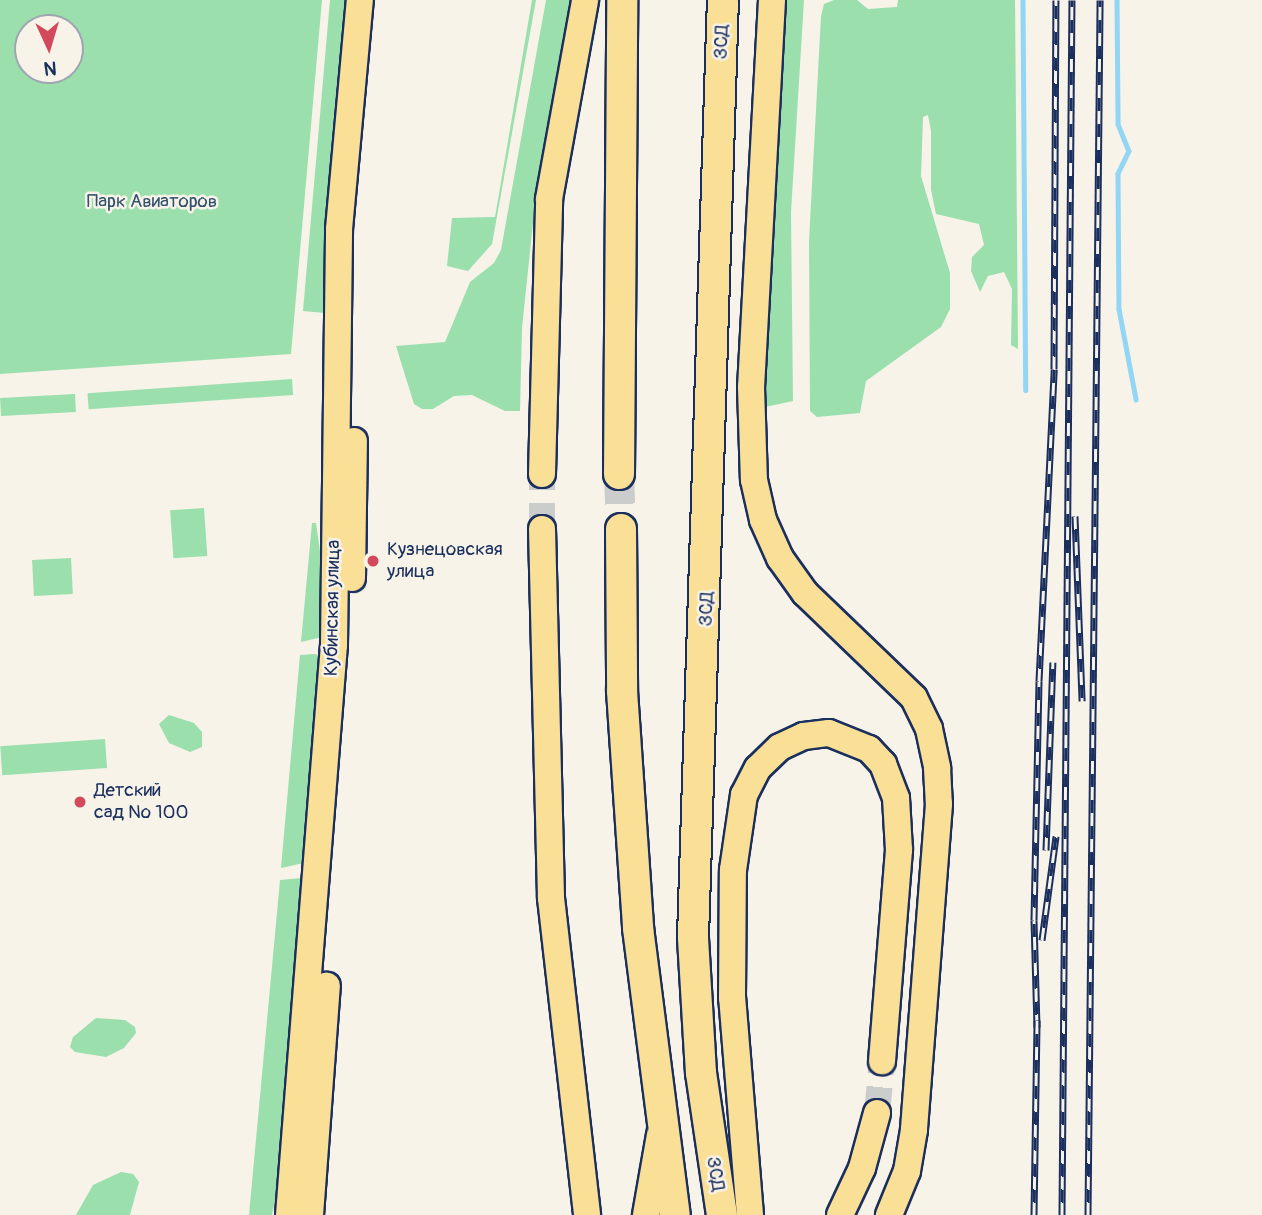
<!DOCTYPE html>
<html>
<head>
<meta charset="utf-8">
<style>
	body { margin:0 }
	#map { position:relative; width:1262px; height:1215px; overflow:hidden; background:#f7f3e8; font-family:Pangolin,sans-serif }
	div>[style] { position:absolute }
	.green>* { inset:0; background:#9adfac; transform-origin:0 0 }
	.stream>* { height:4.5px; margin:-2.25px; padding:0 2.25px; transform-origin:2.25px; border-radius:2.25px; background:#93d5f4 }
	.major-tunnel>* { height:26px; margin-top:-13px; transform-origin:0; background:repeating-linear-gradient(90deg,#cbcccc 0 26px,transparent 0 39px) }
	.highway-tunnel>* { height:30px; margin-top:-15px; transform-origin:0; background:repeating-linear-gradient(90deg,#cbcccc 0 30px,transparent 0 45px) }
	.roads { filter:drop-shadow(2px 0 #1b2f5e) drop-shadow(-2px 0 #1b2f5e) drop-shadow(0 2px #1b2f5e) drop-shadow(0 -2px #1b2f5e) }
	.major>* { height:26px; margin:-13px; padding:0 13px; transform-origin:13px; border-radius:13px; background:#fadf96 }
	.highway>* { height:30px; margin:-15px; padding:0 15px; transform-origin:15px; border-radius:15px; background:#fadf96 }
	.rail>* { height:7px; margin-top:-3.5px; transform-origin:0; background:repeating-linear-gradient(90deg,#f7f3e8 0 13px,#1b2f5e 0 26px); box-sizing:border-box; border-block:2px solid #1b2f5e }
	.dots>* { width:19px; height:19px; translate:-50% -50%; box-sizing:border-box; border:4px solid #f7f3e8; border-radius:50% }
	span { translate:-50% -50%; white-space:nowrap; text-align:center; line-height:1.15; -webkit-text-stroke:5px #f7f3e8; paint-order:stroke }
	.street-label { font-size:19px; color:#1b2f5e }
	.park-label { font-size:19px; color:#34526e }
	.poi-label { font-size:19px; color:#1b2f5e }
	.left { translate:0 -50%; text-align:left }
	.north { position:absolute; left:14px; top:14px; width:70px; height:70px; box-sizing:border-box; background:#f7f3e8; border:2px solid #9fa5b1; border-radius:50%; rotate:176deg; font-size:19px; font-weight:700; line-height:28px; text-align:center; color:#1b2f5e }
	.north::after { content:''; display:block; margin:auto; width:24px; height:32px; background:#d1495b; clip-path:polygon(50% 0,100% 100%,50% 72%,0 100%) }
</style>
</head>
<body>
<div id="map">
	<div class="green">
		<div style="clip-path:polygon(evenodd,0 0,322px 0,291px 354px,0 374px,0 0,28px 28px,70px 28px,70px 70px,28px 70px,28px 28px)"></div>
		<div style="clip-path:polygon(330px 0,347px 0,325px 313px,303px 311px)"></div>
		<div style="clip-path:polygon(532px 0,536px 0,492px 244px,468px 271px,447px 266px,452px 218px,495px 217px)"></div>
		<div style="clip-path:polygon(546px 0,572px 0,536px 194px,522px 328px,520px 411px,505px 411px,472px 395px,454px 396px,433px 409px,422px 409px,414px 404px,396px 346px,445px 342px,470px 282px,494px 263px,501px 250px)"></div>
		<div style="clip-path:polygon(786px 0,804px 0,791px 212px,793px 401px,765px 407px,775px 119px)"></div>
		<div style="clip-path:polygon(834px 0,857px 0,868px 9px,897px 7px,898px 0,1015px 0,1018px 349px,1011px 345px,1012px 289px,1004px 272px,988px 276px,980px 292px,971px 271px,972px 257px,984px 245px,979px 224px,936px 214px,931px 190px,931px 131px,928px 115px,923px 117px,921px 176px,950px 273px,950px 309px,941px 327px,866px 381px,860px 413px,817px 417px,810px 411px,809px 241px,821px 16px,824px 4px)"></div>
		<div style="left:292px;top:379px;width:16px;height:205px;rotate:86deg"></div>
		<div style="left:75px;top:394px;width:18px;height:75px;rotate:87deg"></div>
		<div style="left:204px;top:508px;width:48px;height:34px;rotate:86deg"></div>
		<div style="clip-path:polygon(312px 523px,316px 523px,323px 573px,322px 637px,301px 642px)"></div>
		<div style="left:71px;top:558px;width:36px;height:39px;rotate:87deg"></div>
		<div style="clip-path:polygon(316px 654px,321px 659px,308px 862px,281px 868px,300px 655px)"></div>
		<div style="clip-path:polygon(169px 715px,194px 723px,202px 732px,202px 747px,190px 752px,169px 743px,159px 724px)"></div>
		<div style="left:105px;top:739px;width:29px;height:105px;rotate:86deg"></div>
		<div style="clip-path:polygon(302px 878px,307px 883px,286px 1145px,272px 1215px,249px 1215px,280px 880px)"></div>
		<div style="clip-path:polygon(96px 1018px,125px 1020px,135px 1027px,136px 1033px,124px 1048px,106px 1057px,75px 1052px,70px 1047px,73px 1037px)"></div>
		<div style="clip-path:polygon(121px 1172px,133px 1174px,139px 1182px,130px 1215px,76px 1215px,93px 1185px)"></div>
	</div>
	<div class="stream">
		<div style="left:1023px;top:0;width:390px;rotate:89.6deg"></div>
		<div style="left:1117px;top:0;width:124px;rotate:89.5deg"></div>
		<div style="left:1118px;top:124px;width:29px;rotate:68deg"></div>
		<div style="left:1129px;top:151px;width:25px;rotate:116deg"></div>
		<div style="left:1118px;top:174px;width:135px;rotate:89.6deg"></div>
		<div style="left:1119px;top:309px;width:92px;rotate:79.3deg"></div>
	</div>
	<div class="major-tunnel">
		<div style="left:542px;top:529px;width:55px;rotate:-90deg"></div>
		<div style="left:877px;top:1113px;width:52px;rotate:-84.5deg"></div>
	</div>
	<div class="highway-tunnel">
		<div style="left:619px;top:474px;width:55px;rotate:87.9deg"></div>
	</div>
	<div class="roads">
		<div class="major">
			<div style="left:772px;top:0;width:388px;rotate:93.1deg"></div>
			<div style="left:751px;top:387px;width:93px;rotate:88.2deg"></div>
			<div style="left:754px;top:480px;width:41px;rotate:77.3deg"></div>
			<div style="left:763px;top:520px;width:42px;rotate:65.9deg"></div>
			<div style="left:780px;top:558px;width:43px;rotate:54.5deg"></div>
			<div style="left:805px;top:593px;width:151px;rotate:43.9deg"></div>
			<div style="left:914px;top:698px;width:34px;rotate:64deg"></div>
			<div style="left:929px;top:729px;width:40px;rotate:78deg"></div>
			<div style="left:937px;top:768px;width:36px;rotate:87deg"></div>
			<div style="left:939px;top:804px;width:327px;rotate:94.4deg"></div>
			<div style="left:914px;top:1130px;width:42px;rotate:99.7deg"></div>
			<div style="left:907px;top:1171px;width:48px;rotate:112.2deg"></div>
			<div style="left:542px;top:474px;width:275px;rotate:-88.5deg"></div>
			<div style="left:549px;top:199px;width:202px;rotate:-79.7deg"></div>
			<div style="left:542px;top:529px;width:369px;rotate:88.6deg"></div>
			<div style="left:551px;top:898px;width:319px;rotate:83.5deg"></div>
			<div style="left:352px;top:578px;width:137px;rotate:-89.2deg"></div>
			<div style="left:289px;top:1215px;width:572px;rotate:-85.49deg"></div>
			<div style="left:334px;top:645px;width:416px;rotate:-89.3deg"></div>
			<div style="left:339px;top:229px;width:230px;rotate:-84.8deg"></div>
			<div style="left:310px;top:1215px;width:230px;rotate:-85.8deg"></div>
			<div style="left:646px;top:1215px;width:81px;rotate:-80.1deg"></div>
			<div style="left:750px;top:1215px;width:218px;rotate:-94.7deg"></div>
			<div style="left:732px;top:998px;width:128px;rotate:-89.6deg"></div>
			<div style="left:733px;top:870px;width:76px;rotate:-81.7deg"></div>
			<div style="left:744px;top:795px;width:30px;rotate:-63deg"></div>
			<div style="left:758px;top:768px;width:30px;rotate:-44deg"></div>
			<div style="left:780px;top:747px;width:26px;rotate:-25deg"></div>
			<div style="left:804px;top:736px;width:25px;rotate:-7deg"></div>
			<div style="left:829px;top:733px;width:43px;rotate:21.8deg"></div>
			<div style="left:869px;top:749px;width:21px;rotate:47deg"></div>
			<div style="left:883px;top:764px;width:36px;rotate:69deg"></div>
			<div style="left:896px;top:798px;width:52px;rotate:86.7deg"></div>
			<div style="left:899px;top:850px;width:212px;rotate:94.6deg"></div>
			<div style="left:840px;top:1215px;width:52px;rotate:-64.9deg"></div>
			<div style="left:862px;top:1168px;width:57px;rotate:-74.7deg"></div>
		</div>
		<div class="highway">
			<div style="left:619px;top:474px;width:474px;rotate:-89.6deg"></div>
			<div style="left:621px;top:529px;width:162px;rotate:89.6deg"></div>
			<div style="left:622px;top:691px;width:238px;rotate:86.1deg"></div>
			<div style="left:638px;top:928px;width:289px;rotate:82.7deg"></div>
			<div style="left:722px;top:1215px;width:144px;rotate:-98.4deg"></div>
			<div style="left:701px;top:1073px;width:136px;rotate:-93.4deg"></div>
			<div style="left:693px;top:937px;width:937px;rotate:-88.17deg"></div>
		</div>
	</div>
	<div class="rail">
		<div style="left:1075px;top:516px;width:185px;rotate:87.8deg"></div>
		<div style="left:1046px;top:850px;width:188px;rotate:-87.9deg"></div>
		<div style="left:1042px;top:940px;width:105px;rotate:-82.3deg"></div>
		<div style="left:1037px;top:1027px;width:107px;rotate:-91.6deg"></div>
		<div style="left:1034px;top:920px;width:239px;rotate:-88.8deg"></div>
		<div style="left:1039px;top:681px;width:312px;rotate:-87.2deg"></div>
		<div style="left:1054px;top:369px;width:369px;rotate:-89.7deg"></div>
		<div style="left:1034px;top:1215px;width:195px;rotate:-89.1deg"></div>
		<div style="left:1062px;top:1215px;width:1215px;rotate:-89.53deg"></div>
		<div style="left:1088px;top:1215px;width:1215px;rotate:-89.43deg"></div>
	</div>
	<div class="dots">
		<div style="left:373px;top:561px;background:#d1495b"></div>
		<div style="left:80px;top:802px;background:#d1495b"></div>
	</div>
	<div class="street-label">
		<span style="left:722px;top:42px;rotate:-88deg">ЗСД</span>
		<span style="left:333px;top:608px;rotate:-89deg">Кубинская улица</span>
		<span style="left:707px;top:609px;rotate:-88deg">ЗСД</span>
		<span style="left:715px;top:1174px;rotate:80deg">ЗСД</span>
	</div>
	<div class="park-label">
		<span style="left:152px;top:202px">Парк Авиаторов</span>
	</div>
	<div class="poi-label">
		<span class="left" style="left:387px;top:561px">Кузнецовская<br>улица</span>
		<span class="left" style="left:94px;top:802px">Детский<br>сад № 100</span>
	</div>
	<div class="north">N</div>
</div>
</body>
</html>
